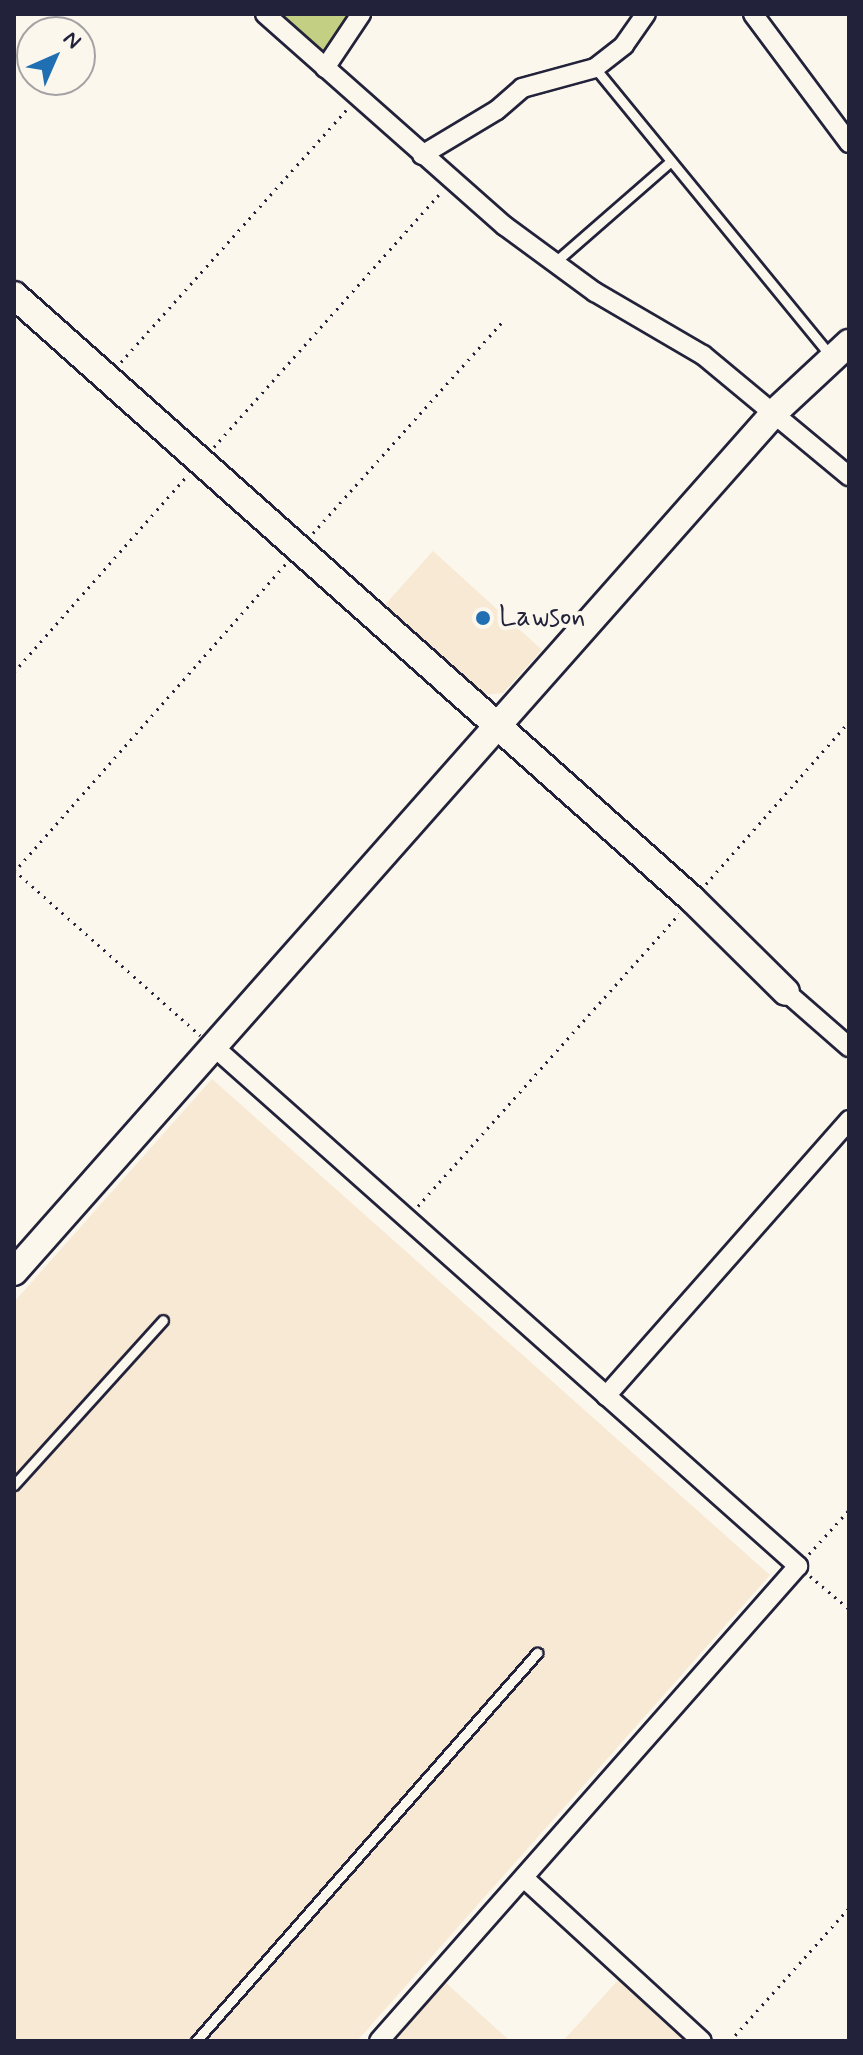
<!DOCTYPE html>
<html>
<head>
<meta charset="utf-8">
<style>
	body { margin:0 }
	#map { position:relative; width:863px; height:2055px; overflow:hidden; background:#fbf7ec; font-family:Mynerve,sans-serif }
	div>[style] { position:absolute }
	.built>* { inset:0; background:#f7e9d4 }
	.green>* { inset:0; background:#c3d084 }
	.path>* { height:3px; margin-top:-1.5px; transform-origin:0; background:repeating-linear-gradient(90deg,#22223b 0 2px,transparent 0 8px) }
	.roads { filter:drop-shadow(2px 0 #22223b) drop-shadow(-2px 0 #22223b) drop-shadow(0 2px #22223b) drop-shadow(0 -2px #22223b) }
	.lane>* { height:9px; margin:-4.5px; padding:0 4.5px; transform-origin:4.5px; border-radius:4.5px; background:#fbf7ec }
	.street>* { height:18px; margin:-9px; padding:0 9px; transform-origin:9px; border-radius:9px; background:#fbf7ec }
	.secondary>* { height:26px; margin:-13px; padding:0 13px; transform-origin:13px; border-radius:13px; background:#fbf7ec }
	.dots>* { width:22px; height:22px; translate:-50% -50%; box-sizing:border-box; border:4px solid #fbf7ec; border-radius:50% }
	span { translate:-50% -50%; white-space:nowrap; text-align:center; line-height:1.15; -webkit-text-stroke:8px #fbf7ec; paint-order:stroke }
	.poi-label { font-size:28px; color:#22223b }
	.left { translate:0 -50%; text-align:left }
	.frame { position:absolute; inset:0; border:16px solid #22223b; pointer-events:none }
	.north { position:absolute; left:16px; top:16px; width:80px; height:80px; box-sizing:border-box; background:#fbf7ec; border:2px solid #a4a2a5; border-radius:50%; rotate:45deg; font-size:22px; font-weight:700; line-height:32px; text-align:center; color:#22223b }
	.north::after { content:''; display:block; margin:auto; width:28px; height:36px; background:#1f6fb2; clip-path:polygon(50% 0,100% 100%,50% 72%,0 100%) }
</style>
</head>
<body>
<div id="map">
	<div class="built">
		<div style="clip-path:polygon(433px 551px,542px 650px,503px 693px,482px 695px,383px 607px)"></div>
		<div style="clip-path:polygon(212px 1079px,770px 1575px,357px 2041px,14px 2041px,14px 1302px)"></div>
		<div style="clip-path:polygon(620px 1978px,690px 2041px,563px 2041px)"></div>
		<div style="clip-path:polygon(445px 1982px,510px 2041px,392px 2041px)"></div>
	</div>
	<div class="green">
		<div style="clip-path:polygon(275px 14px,352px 14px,329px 50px,316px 50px)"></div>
	</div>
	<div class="path">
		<div style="left:121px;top:362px;width:341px;rotate:-48.2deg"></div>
		<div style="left:214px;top:447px;width:344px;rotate:-48.3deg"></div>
		<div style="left:313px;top:533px;width:285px;rotate:-48.1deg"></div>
		<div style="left:14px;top:672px;width:261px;rotate:-48.6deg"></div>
		<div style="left:14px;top:870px;width:249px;rotate:41.6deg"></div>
		<div style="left:14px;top:872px;width:413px;rotate:-48.6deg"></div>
		<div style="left:706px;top:884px;width:216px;rotate:-48.6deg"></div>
		<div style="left:418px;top:1206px;width:392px;rotate:-48.2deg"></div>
		<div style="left:809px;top:1554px;width:59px;rotate:-47.7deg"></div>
		<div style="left:810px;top:1576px;width:51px;rotate:40.2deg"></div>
		<div style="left:730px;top:2041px;width:178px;rotate:-48.2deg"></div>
	</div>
	<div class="roads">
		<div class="lane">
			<div style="left:595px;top:68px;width:372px;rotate:50.7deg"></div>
			<div style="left:554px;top:263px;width:155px;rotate:-41.1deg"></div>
			<div style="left:14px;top:1485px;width:222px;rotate:-47.9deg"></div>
			<div style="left:196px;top:2041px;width:517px;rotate:-48.69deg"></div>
		</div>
		<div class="street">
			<div style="left:265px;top:14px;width:320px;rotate:41.5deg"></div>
			<div style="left:505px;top:226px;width:112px;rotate:36.3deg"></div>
			<div style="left:595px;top:292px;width:125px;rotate:30.3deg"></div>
			<div style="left:703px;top:355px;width:190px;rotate:39.7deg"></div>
			<div style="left:753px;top:14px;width:161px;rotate:53.3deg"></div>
			<div style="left:325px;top:68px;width:65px;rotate:-56.3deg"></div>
			<div style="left:422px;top:155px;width:87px;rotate:-31deg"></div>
			<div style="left:497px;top:110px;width:33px;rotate:-41deg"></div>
			<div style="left:522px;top:88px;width:76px;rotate:-15.3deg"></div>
			<div style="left:595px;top:68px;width:37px;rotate:-38deg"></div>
			<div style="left:624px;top:45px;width:38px;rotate:-55deg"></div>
			<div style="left:786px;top:992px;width:84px;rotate:41.1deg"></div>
			<div style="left:213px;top:1046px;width:783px;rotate:41.63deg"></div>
			<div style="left:798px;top:1566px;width:633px;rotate:131.42deg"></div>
			<div style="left:606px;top:1396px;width:368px;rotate:-48.6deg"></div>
			<div style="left:524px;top:1878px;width:241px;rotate:42.5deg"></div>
		</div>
		<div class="secondary">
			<div style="left:14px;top:295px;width:908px;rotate:41.7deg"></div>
			<div style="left:692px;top:899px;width:132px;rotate:44.7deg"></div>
			<div style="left:14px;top:1272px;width:1150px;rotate:-48.49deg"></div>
			<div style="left:776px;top:411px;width:100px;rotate:-43deg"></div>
		</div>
	</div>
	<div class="dots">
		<div style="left:483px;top:618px;background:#1f6fb2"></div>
	</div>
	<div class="poi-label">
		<span class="left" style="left:499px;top:618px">Lawson</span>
	</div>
	<div class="frame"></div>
	<div class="north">N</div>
</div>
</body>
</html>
